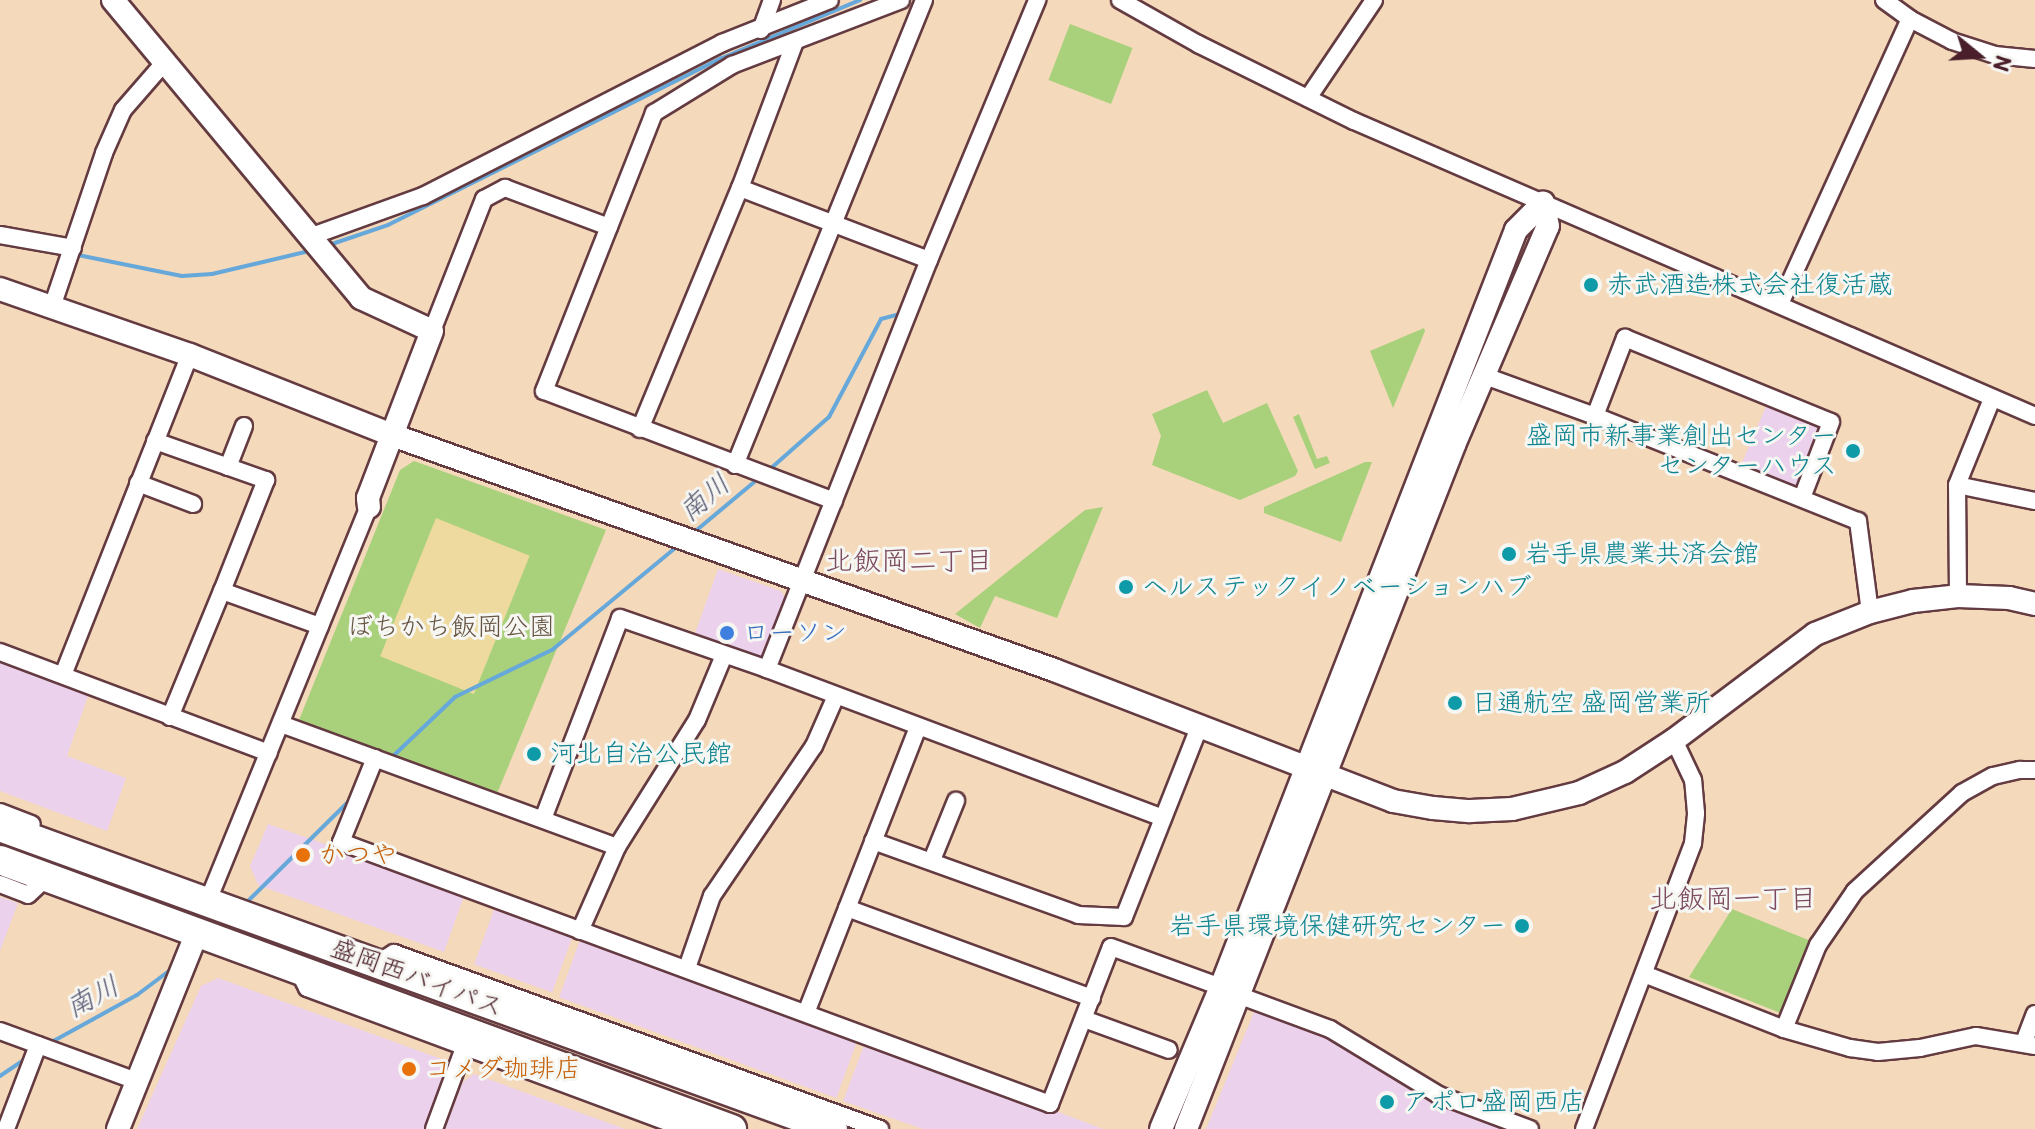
<!DOCTYPE html>
<html>
<head>
<meta charset="utf-8">
<style>
	body { margin:0 }
	#map { position:relative; width:2035px; height:1129px; overflow:hidden; background:#f4d9bb; font-family:Itim,"Klee One",sans-serif }
	div>[style] { position:absolute }
	.built>* { inset:0; background:#ebd1eb; transform-origin:0 0 }
	.green>* { inset:0; background:#a9d17c; transform-origin:0 0 }
	.sand>* { inset:0; background:#eeda9e; transform-origin:0 0 }
	.stream>* { height:4px; margin:-2px; padding:0 2px; transform-origin:2px; border-radius:2px; background:#66a8da }
	.roads { filter:drop-shadow(2px 0 #643b41) drop-shadow(-2px 0 #643b41) drop-shadow(0 2px #643b41) drop-shadow(0 -2px #643b41) }
	.street>* { height:16px; margin:-8px; padding:0 8px; transform-origin:8px; border-radius:8px; background:#fff }
	.secondary>* { height:22px; margin:-11px; padding:0 11px; transform-origin:11px; border-radius:11px; background:#fff }
	.highway>* { height:28px; margin:-14px; padding:0 14px; transform-origin:14px; border-radius:14px; background:#fff }
	.dots>* { width:22px; height:22px; translate:-50% -50%; box-sizing:border-box; border:4px solid #f6f6f2; border-radius:50% }
	span { translate:-50% -50%; white-space:nowrap; text-align:center; line-height:1.15; -webkit-text-stroke:6px #f6f6f2; paint-order:stroke }
	.culture-label { font-size:26px; color:#0d838f }
	.left { translate:0 -50%; text-align:left }
	.right { translate:-100% -50%; text-align:right }
	.park-label { font-size:26px; color:#665443 }
	.shop-label { font-size:26px; color:#366cbe }
	.food-label { font-size:26px; color:#c56008 }
	.street-label { font-size:26px; color:#4a1f2b }
	.water-label { font-size:28px; color:#555671; font-style:italic }
	.neighbourhood-label { font-size:28px; color:#7c4b60 }
	.north { position:absolute; left:1939px; top:16px; width:80px; height:80px; -webkit-text-stroke:6px #f6f6f2; paint-order:stroke; rotate:108deg; font-size:22px; font-weight:700; line-height:32px; text-align:center; color:#4a1f2b }
	.north::after { content:''; display:block; margin:auto; width:28px; height:36px; background:#4a1f2b; clip-path:polygon(50% 0,100% 100%,50% 72%,0 100%) }
</style>
</head>
<body>
<div id="map">
	<div class="built">
		<div style="left:1767px;top:404px;width:59px;height:66px;rotate:23deg"></div>
		<div style="clip-path:polygon(718px 569px,781px 591px,785px 597px,762px 655px,756px 658px,694px 636px)"></div>
		<div style="clip-path:polygon(0 660px,89px 693px,67px 756px,126px 778px,107px 831px,0 791px)"></div>
		<div style="clip-path:polygon(268px 824px,465px 893px,444px 952px,258px 885px,250px 866px)"></div>
		<div style="clip-path:polygon(0 897px,18px 903px,0 951px)"></div>
		<div style="left:496px;top:904px;width:83px;height:64px;rotate:20deg"></div>
		<div style="left:581px;top:937px;width:295px;height:64px;rotate:20deg"></div>
		<div style="clip-path:polygon(218px 978px,444px 1060px,448px 1069px,426px 1129px,137px 1129px,201px 986px)"></div>
		<div style="clip-path:polygon(1256px 1007px,1327px 1033px,1512px 1129px,1206px 1129px)"></div>
		<div style="clip-path:polygon(865px 1043px,976px 1081px,1103px 1129px,923px 1129px,843px 1101px)"></div>
		<div style="clip-path:polygon(474px 1074px,625px 1129px,445px 1129px,463px 1082px)"></div>
	</div>
	<div class="green">
		<div style="left:1070px;top:24px;width:67px;height:60px;rotate:21deg"></div>
		<div style="clip-path:polygon(1424px 328px,1425px 331px,1393px 408px,1370px 351px)"></div>
		<div style="clip-path:polygon(1207px 390px,1223px 423px,1267px 403px,1298px 471px,1295px 476px,1240px 500px,1152px 465px,1161px 436px,1152px 414px)"></div>
		<div style="clip-path:polygon(1299px 414px,1317px 459px,1327px 456px,1330px 463px,1315px 469px,1293px 417px)"></div>
		<div style="clip-path:polygon(414px 461px,606px 530px,496px 796px,301px 725px,299px 720px,400px 470px)"></div>
		<div style="clip-path:polygon(1365px 462px,1372px 462px,1341px 542px,1264px 513px,1264px 507px)"></div>
		<div style="clip-path:polygon(1103px 507px,1057px 618px,995px 596px,980px 628px,955px 614px,1085px 510px)"></div>
		<div style="clip-path:polygon(1732px 909px,1811px 941px,1783px 1014px,1689px 977px)"></div>
	</div>
	<div class="sand">
		<div style="left:436px;top:518px;width:101px;height:149px;rotate:22deg"></div>
	</div>
	<div class="stream">
		<div style="left:1014px;top:35px;width:38px;rotate:-68deg"></div>
		<div style="left:329px;top:245px;width:62px;rotate:-18.7deg"></div>
		<div style="left:388px;top:225px;width:373px;rotate:-26.6deg"></div>
		<div style="left:722px;top:58px;width:150px;rotate:-22.8deg"></div>
		<div style="left:73px;top:254px;width:111px;rotate:11.4deg"></div>
		<div style="left:182px;top:276px;width:30px;rotate:-4deg"></div>
		<div style="left:212px;top:274px;width:100px;rotate:-13.3deg"></div>
		<div style="left:769px;top:470px;width:80px;rotate:-41.5deg"></div>
		<div style="left:829px;top:417px;width:111px;rotate:-62deg"></div>
		<div style="left:881px;top:319px;width:20px;rotate:-15deg"></div>
		<div style="left:900px;top:314px;width:4px;rotate:-76deg"></div>
		<div style="left:692px;top:534px;width:87px;rotate:-39.9deg"></div>
		<div style="left:390px;top:759px;width:90px;rotate:-43.6deg"></div>
		<div style="left:455px;top:697px;width:108px;rotate:-25.9deg"></div>
		<div style="left:552px;top:650px;width:165px;rotate:-39.6deg"></div>
		<div style="left:246px;top:903px;width:151px;rotate:-44.7deg"></div>
		<div style="left:48px;top:1044px;width:102px;rotate:-28.8deg"></div>
		<div style="left:137px;top:995px;width:45px;rotate:-36.9deg"></div>
		<div style="left:0;top:1076px;width:32px;rotate:-34deg"></div>
	</div>
	<div class="roads">
		<div class="street">
			<div style="left:1120px;top:0;width:90px;rotate:29.4deg"></div>
			<div style="left:1198px;top:44px;width:174px;rotate:26.3deg"></div>
			<div style="left:1354px;top:121px;width:742px;rotate:23.42deg"></div>
			<div style="left:1884px;top:0;width:32px;rotate:36deg"></div>
			<div style="left:1910px;top:19px;width:47px;rotate:27.6deg"></div>
			<div style="left:1952px;top:41px;width:45px;rotate:18deg"></div>
			<div style="left:1995px;top:55px;width:40px;rotate:5.7deg"></div>
			<div style="left:761px;top:30px;width:32px;rotate:-70deg"></div>
			<div style="left:1308px;top:98px;width:118px;rotate:-56deg"></div>
			<div style="left:740px;top:188px;width:156px;rotate:-69.4deg"></div>
			<div style="left:0;top:235px;width:74px;rotate:10.1deg"></div>
			<div style="left:309px;top:237px;width:121px;rotate:-19.8deg"></div>
			<div style="left:423px;top:196px;width:336px;rotate:-27.1deg"></div>
			<div style="left:722px;top:43px;width:116px;rotate:-21.7deg"></div>
			<div style="left:1780px;top:304px;width:313px;rotate:-65.5deg"></div>
			<div style="left:52px;top:307px;width:163px;rotate:-71.3deg"></div>
			<div style="left:104px;top:153px;width:47px;rotate:-66.2deg"></div>
			<div style="left:123px;top:110px;width:61px;rotate:-49deg"></div>
			<div style="left:432px;top:331px;width:142px;rotate:-68.5deg"></div>
			<div style="left:484px;top:199px;width:24px;rotate:-28deg"></div>
			<div style="left:505px;top:188px;width:111px;rotate:20.6deg"></div>
			<div style="left:1485px;top:376px;width:117px;rotate:20deg"></div>
			<div style="left:1595px;top:416px;width:283px;rotate:21.8deg"></div>
			<div style="left:1858px;top:521px;width:92px;rotate:82.5deg"></div>
			<div style="left:1595px;top:416px;width:84px;rotate:-69deg"></div>
			<div style="left:1625px;top:338px;width:222px;rotate:22.2deg"></div>
			<div style="left:1831px;top:422px;width:81px;rotate:110.9deg"></div>
			<div style="left:640px;top:429px;width:261px;rotate:-67.5deg"></div>
			<div style="left:740px;top:188px;width:202px;rotate:20.9deg"></div>
			<div style="left:155px;top:441px;width:118px;rotate:19.4deg"></div>
			<div style="left:266px;top:480px;width:119px;rotate:111.6deg"></div>
			<div style="left:735px;top:465px;width:502px;rotate:-67.88deg"></div>
			<div style="left:228px;top:467px;width:44px;rotate:-68.7deg"></div>
			<div style="left:138px;top:483px;width:59px;rotate:20.9deg"></div>
			<div style="left:1957px;top:485px;width:80px;rotate:11.6deg"></div>
			<div style="left:834px;top:501px;width:310px;rotate:-159.2deg"></div>
			<div style="left:544px;top:391px;width:299px;rotate:-68.4deg"></div>
			<div style="left:654px;top:113px;width:92px;rotate:-31.6deg"></div>
			<div style="left:732px;top:65px;width:181px;rotate:-21deg"></div>
			<div style="left:1958px;top:596px;width:111px;rotate:-90.5deg"></div>
			<div style="left:1957px;top:485px;width:93px;rotate:-67.9deg"></div>
			<div style="left:0;top:652px;width:287px;rotate:20.6deg"></div>
			<div style="left:767px;top:669px;width:440px;rotate:-68.4deg"></div>
			<div style="left:929px;top:260px;width:282px;rotate:-67.4deg"></div>
			<div style="left:63px;top:675px;width:344px;rotate:-68.4deg"></div>
			<div style="left:170px;top:717px;width:136px;rotate:-67.6deg"></div>
			<div style="left:222px;top:591px;width:104px;rotate:19.7deg"></div>
			<div style="left:281px;top:724px;width:358px;rotate:20.1deg"></div>
			<div style="left:375px;top:758px;width:91px;rotate:112deg"></div>
			<div style="left:341px;top:842px;width:756px;rotate:20.28deg"></div>
			<div style="left:1050px;top:1104px;width:168px;rotate:-68.8deg"></div>
			<div style="left:1111px;top:947px;width:117px;rotate:20deg"></div>
			<div style="left:0;top:812px;width:34px;rotate:21deg"></div>
			<div style="left:543px;top:819px;width:215px;rotate:-69deg"></div>
			<div style="left:620px;top:618px;width:156px;rotate:19.1deg"></div>
			<div style="left:767px;top:669px;width:423px;rotate:20.6deg"></div>
			<div style="left:873px;top:841px;width:218px;rotate:19.8deg"></div>
			<div style="left:1078px;top:915px;width:46px;rotate:2.5deg"></div>
			<div style="left:1124px;top:917px;width:206px;rotate:-68.4deg"></div>
			<div style="left:932px;top:860px;width:64px;rotate:-67.9deg"></div>
			<div style="left:0;top:884px;width:30px;rotate:21deg"></div>
			<div style="left:28px;top:895px;width:26px;rotate:-43deg"></div>
			<div style="left:207px;top:903px;width:428px;rotate:-67.8deg"></div>
			<div style="left:847px;top:908px;width:261px;rotate:20.2deg"></div>
			<div style="left:580px;top:931px;width:92px;rotate:-66.2deg"></div>
			<div style="left:617px;top:847px;width:150px;rotate:-57.8deg"></div>
			<div style="left:697px;top:720px;width:70px;rotate:-67.4deg"></div>
			<div style="left:377px;top:963px;width:20px;rotate:-30deg"></div>
			<div style="left:394px;top:953px;width:517px;rotate:19.91deg"></div>
			<div style="left:687px;top:968px;width:76px;rotate:-70.9deg"></div>
			<div style="left:712px;top:896px;width:181px;rotate:-55.8deg"></div>
			<div style="left:814px;top:746px;width:55px;rotate:-66.3deg"></div>
			<div style="left:298px;top:970px;width:20px;rotate:63deg"></div>
			<div style="left:307px;top:988px;width:405px;rotate:20.4deg"></div>
			<div style="left:1644px;top:974px;width:150px;rotate:21.4deg"></div>
			<div style="left:1784px;top:1029px;width:69px;rotate:16.1deg"></div>
			<div style="left:1850px;top:1048px;width:28px;rotate:8deg"></div>
			<div style="left:1878px;top:1052px;width:42px;rotate:-5.4deg"></div>
			<div style="left:1920px;top:1048px;width:57px;rotate:-12.1deg"></div>
			<div style="left:1976px;top:1036px;width:60px;rotate:9.6deg"></div>
			<div style="left:1238px;top:995px;width:98px;rotate:20.3deg"></div>
			<div style="left:1330px;top:1029px;width:127px;rotate:31.2deg"></div>
			<div style="left:1439px;top:1095px;width:97px;rotate:20.5deg"></div>
			<div style="left:806px;top:1013px;width:307px;rotate:-68.6deg"></div>
			<div style="left:1084px;top:1019px;width:90px;rotate:20deg"></div>
			<div style="left:1784px;top:1029px;width:91px;rotate:-68deg"></div>
			<div style="left:1818px;top:945px;width:65px;rotate:-55.6deg"></div>
			<div style="left:1855px;top:891px;width:145px;rotate:-42.5deg"></div>
			<div style="left:1962px;top:793px;width:35px;rotate:-29deg"></div>
			<div style="left:1993px;top:776px;width:28px;rotate:-13deg"></div>
			<div style="left:2020px;top:770px;width:15px"></div>
			<div style="left:0;top:1031px;width:146px;rotate:20.1deg"></div>
			<div style="left:2024px;top:1042px;width:30px;rotate:-69deg"></div>
			<div style="left:6px;top:1129px;width:90px;rotate:-69.1deg"></div>
			<div style="left:434px;top:1129px;width:86px;rotate:-69.7deg"></div>
			<div style="left:1584px;top:1129px;width:306px;rotate:-69.1deg"></div>
			<div style="left:1693px;top:843px;width:30px;rotate:-84deg"></div>
			<div style="left:1696px;top:813px;width:33px;rotate:-95deg"></div>
			<div style="left:1693px;top:780px;width:44px;rotate:-115.4deg"></div>
		</div>
		<div class="secondary">
			<div style="left:113px;top:0;width:388px;rotate:50.2deg"></div>
			<div style="left:361px;top:298px;width:78px;rotate:24.9deg"></div>
			<div style="left:432px;top:331px;width:179px;rotate:111deg"></div>
			<div style="left:368px;top:498px;width:9px;rotate:84deg"></div>
			<div style="left:0;top:289px;width:201px;rotate:19.2deg"></div>
			<div style="left:190px;top:355px;width:217px;rotate:21.6deg"></div>
			<div style="left:392px;top:435px;width:702px;rotate:19.54deg"></div>
			<div style="left:1054px;top:670px;width:363px;rotate:21.1deg"></div>
			<div style="left:1393px;top:801px;width:41px;rotate:9.9deg"></div>
			<div style="left:1433px;top:808px;width:37px;rotate:5deg"></div>
			<div style="left:1470px;top:811px;width:42px;rotate:-2.7deg"></div>
			<div style="left:1512px;top:809px;width:69px;rotate:-13.4deg"></div>
			<div style="left:1579px;top:793px;width:51px;rotate:-24.5deg"></div>
			<div style="left:1625px;top:772px;width:59px;rotate:-33.1deg"></div>
			<div style="left:1674px;top:740px;width:176px;rotate:-36.9deg"></div>
			<div style="left:1815px;top:634px;width:59px;rotate:-21.8deg"></div>
			<div style="left:1870px;top:612px;width:44px;rotate:-14.3deg"></div>
			<div style="left:1913px;top:601px;width:45px;rotate:-6.3deg"></div>
			<div style="left:1958px;top:596px;width:51px;rotate:2.2deg"></div>
			<div style="left:2009px;top:598px;width:27px;rotate:13deg"></div>
			<div style="left:118px;top:1129px;width:212px;rotate:-68.1deg"></div>
			<div style="left:1161px;top:1129px;width:154px;rotate:-67.1deg"></div>
			<div style="left:1221px;top:987px;width:812px;rotate:-68.71deg"></div>
			<div style="left:1516px;top:230px;width:38px;rotate:-45deg"></div>
			<div style="left:1186px;top:1129px;width:735px;rotate:-68.6deg"></div>
			<div style="left:1454px;top:445px;width:238px;rotate:-66.8deg"></div>
			<div style="left:1548px;top:226px;width:24px;rotate:-102deg"></div>
		</div>
		<div class="highway">
			<div style="left:0;top:827px;width:886px;rotate:19.93deg"></div>
			<div style="left:0;top:860px;width:780px;rotate:20.18deg"></div>
		</div>
	</div>
	<div class="dots">
		<div style="left:1591px;top:285px;background:#0f9aa8"></div>
		<div style="left:1853px;top:451px;background:#0f9aa8"></div>
		<div style="left:1509px;top:554px;background:#0f9aa8"></div>
		<div style="left:1126px;top:587px;background:#0f9aa8"></div>
		<div style="left:727px;top:633px;background:#3f7fe0"></div>
		<div style="left:1455px;top:703px;background:#0f9aa8"></div>
		<div style="left:534px;top:754px;background:#0f9aa8"></div>
		<div style="left:303px;top:855px;background:#e8710a"></div>
		<div style="left:1522px;top:926px;background:#0f9aa8"></div>
		<div style="left:409px;top:1069px;background:#e8710a"></div>
		<div style="left:1387px;top:1102px;background:#0f9aa8"></div>
	</div>
	<div class="culture-label">
		<span class="left" style="left:1607px;top:285px">赤武酒造株式会社復活蔵</span>
		<span class="right" style="left:1837px;top:451px">盛岡市新事業創出センター<br>センターハウス</span>
		<span class="left" style="left:1525px;top:554px">岩手県農業共済会館</span>
		<span class="left" style="left:1142px;top:587px">ヘルステックイノベーションハブ</span>
		<span class="left" style="left:1471px;top:703px">日通航空 盛岡営業所</span>
		<span class="left" style="left:550px;top:754px">河北自治公民館</span>
		<span class="right" style="left:1506px;top:926px">岩手県環境保健研究センター</span>
		<span class="left" style="left:1403px;top:1102px">アポロ盛岡西店</span>
	</div>
	<div class="park-label">
		<span style="left:451px;top:627px">ぼちかち飯岡公園</span>
	</div>
	<div class="shop-label">
		<span class="left" style="left:743px;top:633px">ローソン</span>
	</div>
	<div class="food-label">
		<span class="left" style="left:319px;top:855px">かつや</span>
		<span class="left" style="left:425px;top:1069px">コメダ珈琲店</span>
	</div>
	<div class="street-label">
		<span style="left:417px;top:978px;rotate:20deg">盛岡西バイパス</span>
	</div>
	<div class="water-label">
		<span style="left:704px;top:497px;rotate:-40deg">南川</span>
		<span style="left:92px;top:996px;rotate:-28deg">南川</span>
	</div>
	<div class="neighbourhood-label">
		<span style="left:909px;top:560px">北飯岡二丁目</span>
		<span style="left:1733px;top:898px">北飯岡一丁目</span>
	</div>
	<div class="north">N</div>
</div>
</body>
</html>
